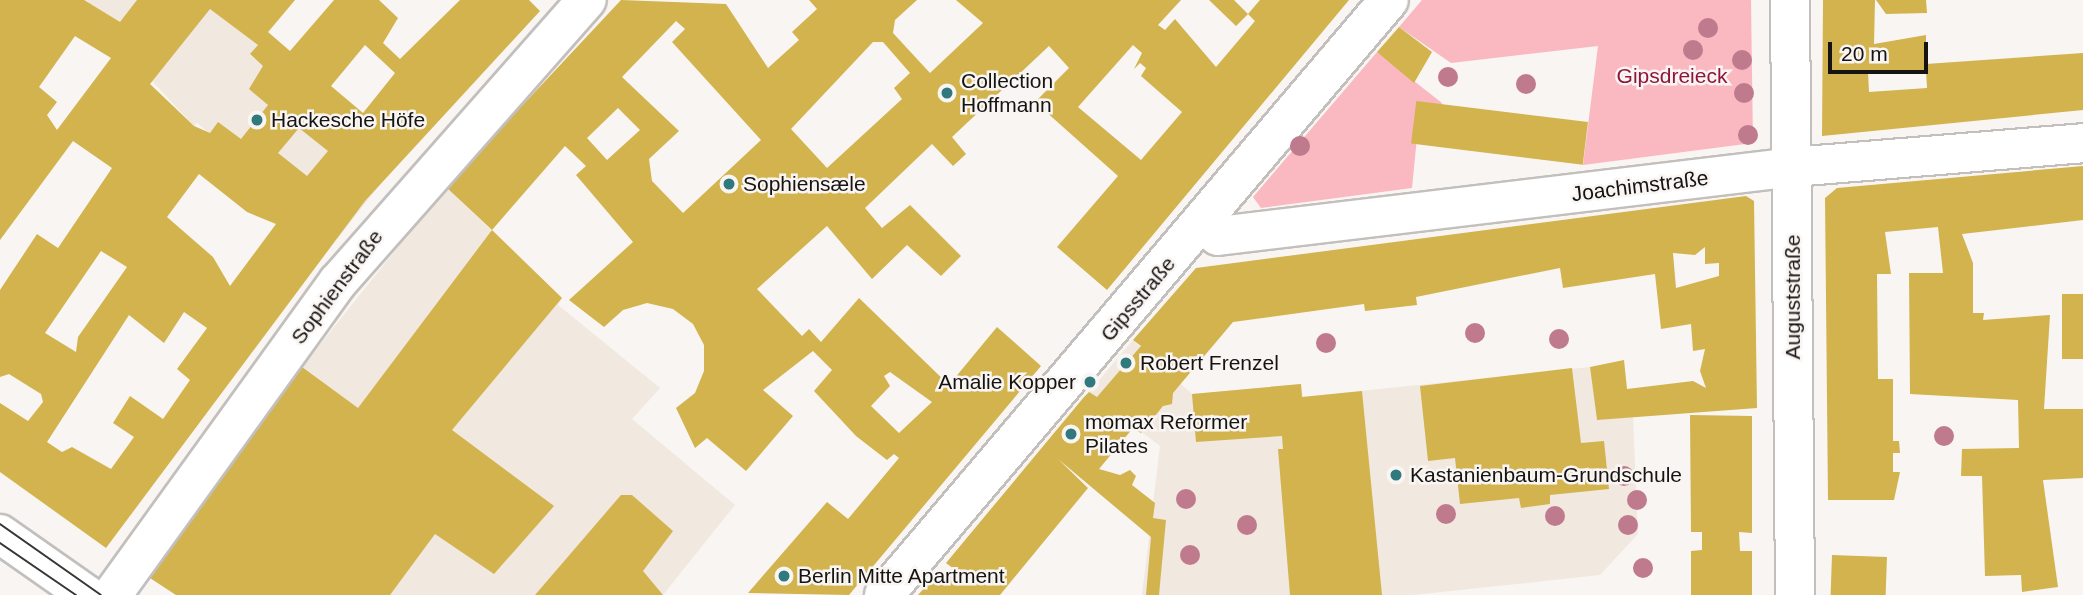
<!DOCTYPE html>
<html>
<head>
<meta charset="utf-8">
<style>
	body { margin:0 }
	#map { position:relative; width:2083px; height:595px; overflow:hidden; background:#f9f5f2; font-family:Arial,sans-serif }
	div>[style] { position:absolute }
	.built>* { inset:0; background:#f1e8df }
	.green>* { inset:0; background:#fab8c0 }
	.building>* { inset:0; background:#d2b34e; transform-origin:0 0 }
	.roads { filter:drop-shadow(2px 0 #c2bfbc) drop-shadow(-2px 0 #c2bfbc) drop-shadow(0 2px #c2bfbc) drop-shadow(0 -2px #c2bfbc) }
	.minor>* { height:38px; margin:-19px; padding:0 19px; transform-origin:19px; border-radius:19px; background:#fff }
	.tram>* { height:2px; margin:-1px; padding:0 1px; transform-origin:1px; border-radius:1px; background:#383634 }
	.trees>* { width:20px; height:20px; margin:-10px; border-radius:50%; background:#bf7a8d }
	.dots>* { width:19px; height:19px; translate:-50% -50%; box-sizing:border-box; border:4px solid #f9f5f2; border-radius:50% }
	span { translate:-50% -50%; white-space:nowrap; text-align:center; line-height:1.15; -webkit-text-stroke:5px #f9f5f2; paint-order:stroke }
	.park-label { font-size:21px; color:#8f163a }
	.poi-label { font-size:21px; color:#161413 }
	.left { translate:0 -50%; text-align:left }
	.right { translate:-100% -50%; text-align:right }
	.street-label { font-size:21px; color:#161413 }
	.scale { position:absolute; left:1828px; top:42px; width:100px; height:32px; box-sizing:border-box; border:4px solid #161413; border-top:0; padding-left:9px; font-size:21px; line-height:24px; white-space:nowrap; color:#161413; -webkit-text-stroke:5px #f9f5f2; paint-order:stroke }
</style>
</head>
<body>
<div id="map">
	<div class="built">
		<div style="clip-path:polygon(13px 0,295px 0,250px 55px,390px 172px,337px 239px,197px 123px,194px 126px,152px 81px)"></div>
		<div style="clip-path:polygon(446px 187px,562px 298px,558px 305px,660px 388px,632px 419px,735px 505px,663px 595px,176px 595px,150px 578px,302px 367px)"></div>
		<div style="clip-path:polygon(1133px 340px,1192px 394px,1301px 384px,1303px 397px,1590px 367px,1597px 420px,1633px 417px,1638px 534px,1600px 575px,1413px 595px,1142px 595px,1160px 446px,1089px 392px)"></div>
	</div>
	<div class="green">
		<div style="clip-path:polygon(1422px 0,1751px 0,1753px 143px,1583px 165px,1598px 46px,1451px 63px,1399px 27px)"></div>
		<div style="clip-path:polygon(1377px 52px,1442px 103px,1436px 127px,1418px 127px,1412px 188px,1261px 208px,1253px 197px)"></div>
	</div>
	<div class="building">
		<div style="clip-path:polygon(evenodd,0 0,84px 0,120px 22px,137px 0,295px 0,268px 32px,290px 51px,334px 0,379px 0,398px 18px,383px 43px,400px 59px,460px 0,529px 0,540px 11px,365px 201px,106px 548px,0 472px,0 403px,28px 421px,43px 402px,41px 394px,9px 374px,0 377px,0 290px,37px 234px,58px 248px,112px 168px,73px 141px,0 240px,0 0,210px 9px,258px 45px,250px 54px,263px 66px,249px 89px,268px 105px,241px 139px,218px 122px,210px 133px,194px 126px,150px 84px,210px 9px,0 0,75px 36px,111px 58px,57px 130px,47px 115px,57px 102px,39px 87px,75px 36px,0 0,365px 45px,395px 73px,363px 113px,331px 86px,365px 45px,0 0,299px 128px,328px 151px,307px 176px,278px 153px,299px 128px,0 0,199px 174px,247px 212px,276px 224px,230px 286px,213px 257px,167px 217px,199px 174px,0 0,101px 251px,127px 267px,78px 337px,76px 352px,45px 333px,101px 251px,0 0,184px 312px,207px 328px,177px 369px,190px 380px,163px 419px,130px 396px,113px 423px,134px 437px,111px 469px,72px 447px,62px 452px,47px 442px,129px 315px,164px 343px,184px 312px)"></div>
		<div style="clip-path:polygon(evenodd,621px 0,726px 4px,768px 68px,799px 40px,792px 32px,817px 9px,809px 0,917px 0,895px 20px,893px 33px,930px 73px,983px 23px,956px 0,1181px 0,1158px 25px,1165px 30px,1175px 19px,1216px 67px,1255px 21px,1248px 14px,1236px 26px,1209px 0,1234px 0,1248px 14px,1260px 0,1349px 0,1107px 290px,1057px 247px,1118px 176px,1035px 102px,1069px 68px,1049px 46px,952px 137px,966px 154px,953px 166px,932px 144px,865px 208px,882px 228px,910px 205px,961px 256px,941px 276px,907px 245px,872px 279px,827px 226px,757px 289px,802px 336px,809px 329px,821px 342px,859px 298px,949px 385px,997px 327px,1041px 366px,849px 595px,748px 593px,827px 502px,848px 519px,899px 458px,894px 454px,887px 460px,856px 436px,814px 391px,832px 370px,813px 351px,763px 390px,793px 416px,746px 471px,707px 438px,695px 448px,676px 408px,695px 393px,704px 371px,704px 345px,693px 324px,673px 309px,647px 303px,623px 310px,604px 327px,569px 300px,633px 242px,576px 175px,586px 166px,565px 146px,492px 230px,446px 187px,621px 0,676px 21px,685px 29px,672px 42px,761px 140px,683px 213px,652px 181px,649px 159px,679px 131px,622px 77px,676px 21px,621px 0,873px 42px,883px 42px,910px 73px,894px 88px,902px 99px,827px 168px,791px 129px,873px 42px,621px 0,1133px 45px,1142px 53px,1134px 69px,1140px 63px,1146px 68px,1141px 76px,1182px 112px,1141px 160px,1078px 107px,1133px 45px,621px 0,618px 108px,640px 130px,607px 160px,587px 138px,618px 108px,621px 0,890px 372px,932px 402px,899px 433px,871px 406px,890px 386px,884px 376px,890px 372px)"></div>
		<div style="clip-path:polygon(evenodd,1823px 0,1875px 0,1874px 44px,1926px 35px,1926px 64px,2083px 53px,2083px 110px,1822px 136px,1823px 0,1926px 70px,1927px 88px,1869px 92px,1868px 71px,1926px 70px)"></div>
		<div style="clip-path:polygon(1876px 0,1926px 0,1927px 13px,1886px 14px)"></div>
		<div style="clip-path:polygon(1399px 27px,1432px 52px,1414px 83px,1377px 52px)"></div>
		<div style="left:1588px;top:122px;width:43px;height:173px;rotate:97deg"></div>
		<div style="clip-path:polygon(2083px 166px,2083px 220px,1962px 234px,1973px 263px,1973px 313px,1984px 313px,1983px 320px,2050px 315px,2044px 409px,2083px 409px,2083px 478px,2043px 480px,2058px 587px,2022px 592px,2021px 575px,1985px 576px,1982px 476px,1961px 476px,1962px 449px,2019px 448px,2018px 400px,1910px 394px,1909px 273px,1943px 273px,1938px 227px,1885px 232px,1891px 274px,1877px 274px,1878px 379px,1893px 379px,1893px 441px,1899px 441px,1900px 453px,1893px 453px,1893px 472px,1900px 472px,1894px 500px,1828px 500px,1825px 198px,1837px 188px)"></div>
		<div style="clip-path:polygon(evenodd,1746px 196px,1754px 201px,1757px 408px,1597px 420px,1590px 367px,1624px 360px,1627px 389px,1693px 381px,1706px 388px,1700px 371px,1705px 349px,1693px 351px,1691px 324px,1661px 329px,1655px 274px,1563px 288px,1560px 268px,1416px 297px,1417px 305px,1365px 311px,1364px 304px,1233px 322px,1173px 393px,1172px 404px,1163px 406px,1141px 433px,1133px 428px,1099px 469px,1120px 475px,1130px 470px,1136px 476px,1132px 485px,1155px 503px,1153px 518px,1166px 520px,1159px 595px,1146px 595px,1151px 537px,1058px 459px,1088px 488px,1000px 595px,918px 595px,934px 577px,942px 583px,954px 569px,946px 563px,1084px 397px,1089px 392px,1097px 397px,1141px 346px,1133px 340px,1196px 268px,1746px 196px,1705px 247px,1705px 264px,1719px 263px,1719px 276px,1676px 288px,1673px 253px,1695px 255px,1705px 247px)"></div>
		<div style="clip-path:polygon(492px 230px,562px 298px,452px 430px,554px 506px,494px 574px,435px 534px,390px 595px,176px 595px,150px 578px,302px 367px,358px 408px)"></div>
		<div style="left:2062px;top:294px;width:21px;height:65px"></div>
		<div style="clip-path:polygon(1572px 368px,1581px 443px,1604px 441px,1609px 489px,1550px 495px,1550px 504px,1521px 508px,1519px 498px,1460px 504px,1455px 458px,1428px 461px,1420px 386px)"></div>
		<div style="clip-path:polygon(1301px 384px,1302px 397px,1362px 391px,1382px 595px,1290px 595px,1278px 449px,1283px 449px,1282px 436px,1196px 442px,1192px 394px)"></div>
		<div style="clip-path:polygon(1690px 415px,1752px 416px,1752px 533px,1739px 532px,1740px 551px,1752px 551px,1752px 595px,1691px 595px,1691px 551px,1702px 550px,1702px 532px,1691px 532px)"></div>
		<div style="clip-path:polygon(621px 495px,632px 495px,673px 531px,643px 571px,663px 595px,535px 595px)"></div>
		<div style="left:1832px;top:555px;width:55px;height:40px;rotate:2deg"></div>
	</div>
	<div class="roads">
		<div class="minor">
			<div style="left:1790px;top:0;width:595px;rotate:89.52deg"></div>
			<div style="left:1201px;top:223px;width:21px;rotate:37deg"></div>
			<div style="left:1218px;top:236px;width:579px;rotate:-6.84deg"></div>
			<div style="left:1793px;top:167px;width:291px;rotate:-4.7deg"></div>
			<div style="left:0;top:534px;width:106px;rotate:35deg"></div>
			<div style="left:112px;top:595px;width:386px;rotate:-54.2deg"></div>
			<div style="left:338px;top:282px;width:376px;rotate:-48.6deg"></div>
			<div style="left:884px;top:595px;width:780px;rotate:-49.68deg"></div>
		</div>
	</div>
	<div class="tram">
		<div style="left:0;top:524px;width:123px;rotate:35.1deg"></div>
		<div style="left:0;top:543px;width:92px;rotate:34.4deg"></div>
	</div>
	<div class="trees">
		<div style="left:1708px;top:28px"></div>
		<div style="left:1693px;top:50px"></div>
		<div style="left:1742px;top:60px"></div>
		<div style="left:1448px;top:77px"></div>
		<div style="left:1526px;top:84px"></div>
		<div style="left:1744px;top:93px"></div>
		<div style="left:1748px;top:135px"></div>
		<div style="left:1300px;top:146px"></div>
		<div style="left:1475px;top:333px"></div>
		<div style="left:1559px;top:339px"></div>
		<div style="left:1326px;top:343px"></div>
		<div style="left:1944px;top:436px"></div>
		<div style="left:1624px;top:476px"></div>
		<div style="left:1186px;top:499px"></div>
		<div style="left:1637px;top:500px"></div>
		<div style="left:1446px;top:514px"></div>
		<div style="left:1555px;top:516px"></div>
		<div style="left:1247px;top:525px"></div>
		<div style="left:1628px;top:525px"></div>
		<div style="left:1190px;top:555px"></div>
		<div style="left:1643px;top:568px"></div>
	</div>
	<div class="dots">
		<div style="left:947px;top:93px;background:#30797e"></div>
		<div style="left:257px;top:120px;background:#30797e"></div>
		<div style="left:729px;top:184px;background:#30797e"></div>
		<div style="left:1126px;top:363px;background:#30797e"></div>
		<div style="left:1090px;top:382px;background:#30797e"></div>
		<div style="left:1071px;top:434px;background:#30797e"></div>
		<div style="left:1396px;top:475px;background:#30797e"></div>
		<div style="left:784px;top:576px;background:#30797e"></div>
	</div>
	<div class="park-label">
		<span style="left:1672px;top:76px">Gipsdreieck</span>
	</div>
	<div class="poi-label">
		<span class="left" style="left:961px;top:93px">Collection<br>Hoffmann</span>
		<span class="left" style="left:271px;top:120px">Hackesche Höfe</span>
		<span class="left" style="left:743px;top:184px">Sophiensæle</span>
		<span class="left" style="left:1140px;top:363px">Robert Frenzel</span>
		<span class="right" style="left:1076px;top:382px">Amalie Kopper</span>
		<span class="left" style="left:1085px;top:434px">momax Reformer<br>Pilates</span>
		<span class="left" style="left:1410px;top:475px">Kastanienbaum-Grundschule</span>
		<span class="left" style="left:798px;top:576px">Berlin Mitte Apartment</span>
	</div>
	<div class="street-label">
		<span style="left:1640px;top:186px;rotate:-7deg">Joachimstraße</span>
		<span style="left:337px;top:287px;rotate:-53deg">Sophienstraße</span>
		<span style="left:1793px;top:297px;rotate:-90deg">Auguststraße</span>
		<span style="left:1138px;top:299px;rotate:-50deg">Gipsstraße</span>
	</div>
	<div class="scale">20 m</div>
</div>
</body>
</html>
